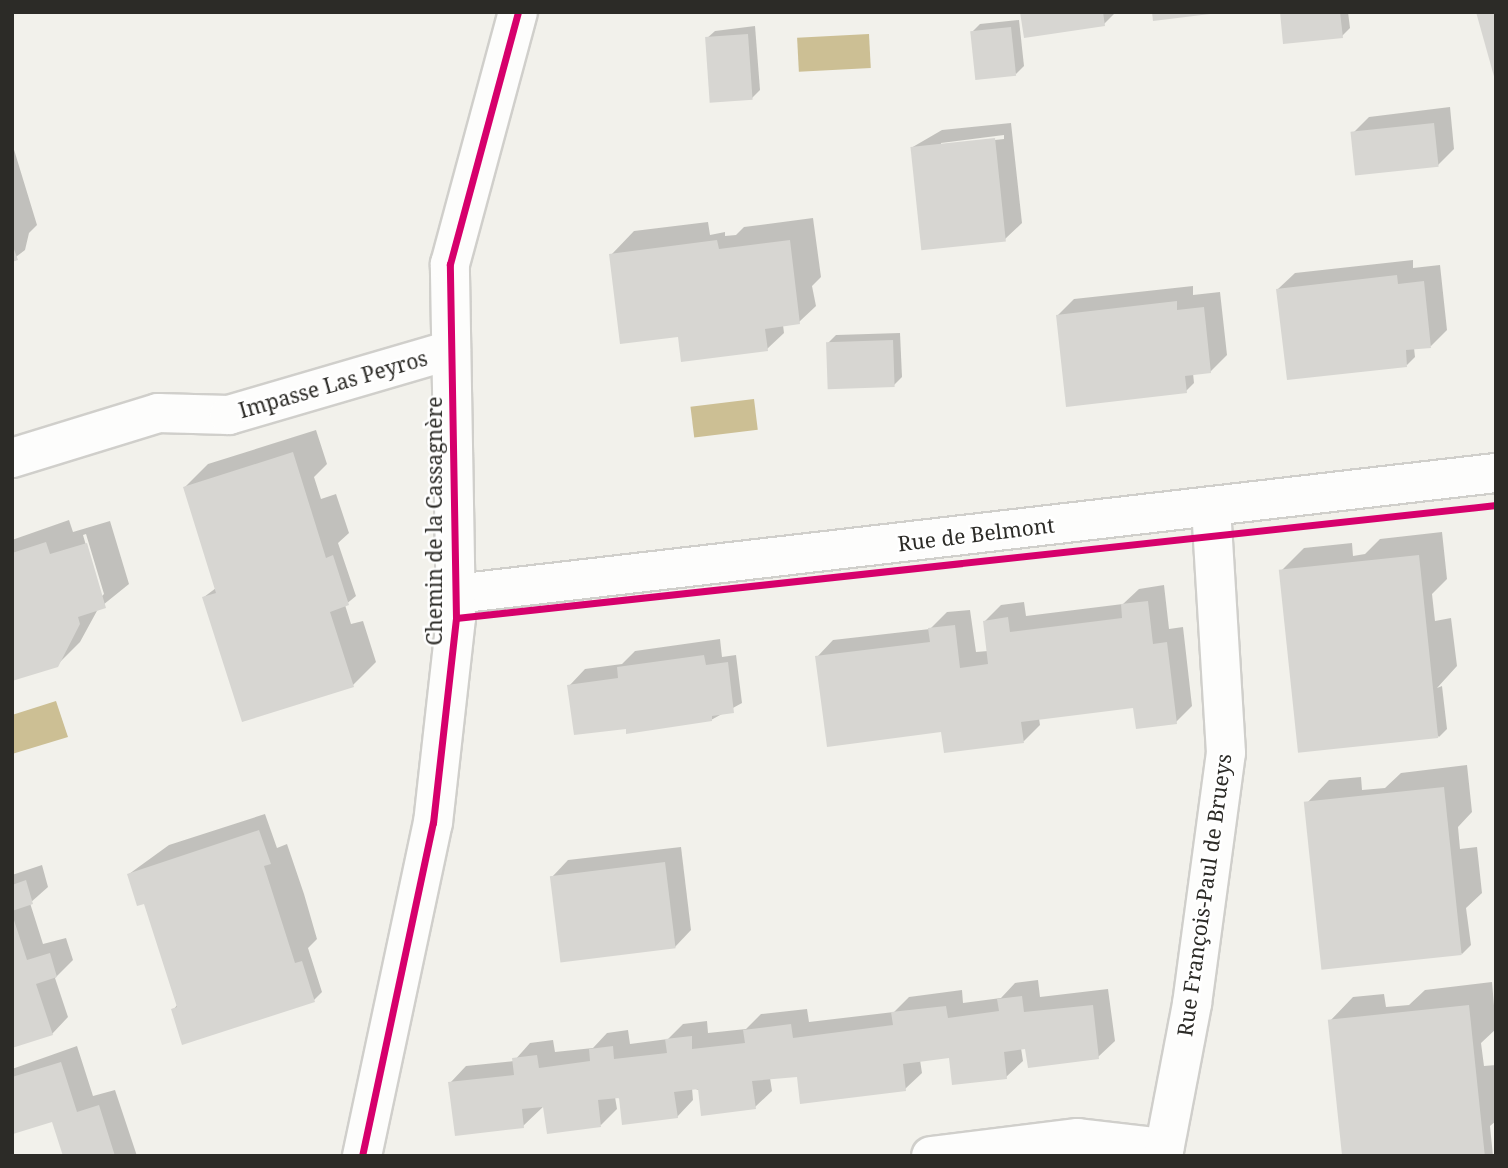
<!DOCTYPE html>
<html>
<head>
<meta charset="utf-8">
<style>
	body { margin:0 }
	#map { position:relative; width:1508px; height:1168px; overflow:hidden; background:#f2f1eb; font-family:"Noto Serif",serif }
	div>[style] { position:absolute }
	.water>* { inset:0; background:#ccbf94; transform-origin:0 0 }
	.shadow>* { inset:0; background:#0003 }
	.building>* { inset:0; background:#d7d6d2; transform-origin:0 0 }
	.roads { filter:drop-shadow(2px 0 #d0cfcb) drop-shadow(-2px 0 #d0cfcb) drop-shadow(0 2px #d0cfcb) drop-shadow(0 -2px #d0cfcb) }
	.minor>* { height:38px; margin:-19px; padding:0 19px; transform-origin:19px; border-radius:19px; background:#fdfdfc }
	.cycleway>* { height:7px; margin:-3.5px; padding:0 3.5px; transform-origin:3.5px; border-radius:3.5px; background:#d6006c }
	span { translate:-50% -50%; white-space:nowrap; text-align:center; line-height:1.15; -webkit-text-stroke:5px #fff; paint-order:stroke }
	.street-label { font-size:21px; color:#2c2b27 }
	.frame { position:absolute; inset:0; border:14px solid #2c2b27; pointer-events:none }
</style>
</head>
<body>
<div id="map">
	<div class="water">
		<div style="left:869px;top:34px;width:34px;height:72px;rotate:87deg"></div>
		<div style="left:754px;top:399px;width:31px;height:64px;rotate:83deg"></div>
		<div style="clip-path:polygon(56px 701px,68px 737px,12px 754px,12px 715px)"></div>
	</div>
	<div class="shadow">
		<div style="clip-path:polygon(1022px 12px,1116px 12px,1104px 24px)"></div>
		<div style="clip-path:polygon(1281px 12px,1348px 12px,1350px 28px,1342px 36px)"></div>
		<div style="clip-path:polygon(1019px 20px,1024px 66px,1016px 74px,972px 32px,980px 24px)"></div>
		<div style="clip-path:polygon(755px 26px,760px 90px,752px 98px,706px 39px,715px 31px)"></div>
		<div style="clip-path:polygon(1450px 107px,1454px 149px,1438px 165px,1353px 133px,1369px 117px)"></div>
		<div style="clip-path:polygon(evenodd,1011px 123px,1022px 223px,1005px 239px,911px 148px,942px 130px,1011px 123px,1004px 135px,1004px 139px,941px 146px,941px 143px,1004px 135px)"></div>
		<div style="clip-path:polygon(12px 143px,37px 225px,29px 233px,25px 250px,12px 260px)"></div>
		<div style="clip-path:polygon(813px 218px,821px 277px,812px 286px,816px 306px,799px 322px,783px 325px,784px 333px,767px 349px,680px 338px,611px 255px,634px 231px,708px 222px,710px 235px,725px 232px,725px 236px,736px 235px,744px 227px)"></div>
		<div style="clip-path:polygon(1413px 260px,1413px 268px,1440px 265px,1447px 330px,1431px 346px,1414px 348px,1415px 357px,1407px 365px,1278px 289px,1295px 273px)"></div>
		<div style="clip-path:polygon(1193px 286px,1193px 295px,1220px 292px,1227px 355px,1210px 372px,1193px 373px,1194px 383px,1186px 391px,1058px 315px,1074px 299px)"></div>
		<div style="clip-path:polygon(900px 333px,902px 377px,894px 385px,828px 343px,836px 335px)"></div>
		<div style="clip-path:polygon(316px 430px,327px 464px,314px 477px,321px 499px,336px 494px,349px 533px,338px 543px,356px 596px,345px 605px,351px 624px,363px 621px,376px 662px,353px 685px,204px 597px,216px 588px,185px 487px,208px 464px)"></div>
		<div style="clip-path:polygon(evenodd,69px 520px,73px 532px,110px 521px,129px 584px,98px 609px,80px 642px,57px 665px,12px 679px,12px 540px,69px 520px,86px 534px,104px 594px,101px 597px,83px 535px,86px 534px)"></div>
		<div style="clip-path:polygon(1442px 532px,1447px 579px,1432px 594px,1435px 621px,1451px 618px,1457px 666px,1437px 688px,1442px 686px,1447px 729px,1439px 737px,1281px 571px,1304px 548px,1352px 543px,1353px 556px,1365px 554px,1380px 539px)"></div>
		<div style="clip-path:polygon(1164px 585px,1169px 629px,1183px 627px,1192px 706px,1176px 722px,1135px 706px,1039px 718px,1040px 725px,1024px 741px,943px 730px,817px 657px,833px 640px,930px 629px,947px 612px,970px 610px,976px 652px,988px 651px,984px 622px,1001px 605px,1024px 602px,1026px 616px,1123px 604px,1139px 589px)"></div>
		<div style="clip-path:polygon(720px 639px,722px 657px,736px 655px,742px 703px,711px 720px,627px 727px,569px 686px,585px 669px,622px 664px,635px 651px)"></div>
		<div style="clip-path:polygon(1467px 765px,1472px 812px,1458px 827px,1460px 849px,1477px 847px,1482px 893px,1466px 908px,1471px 945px,1462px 954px,1306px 804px,1329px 780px,1361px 777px,1362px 790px,1385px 788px,1401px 773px)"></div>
		<div style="clip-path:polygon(265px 814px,277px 848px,287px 844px,304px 894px,317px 939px,308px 948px,322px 992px,314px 1000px,173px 1010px,178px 1004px,146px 905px,129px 874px,169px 845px)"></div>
		<div style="clip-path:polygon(681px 847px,691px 930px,675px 947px,552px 877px,568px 860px)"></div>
		<div style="clip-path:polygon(42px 865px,48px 887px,30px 903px,43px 944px,66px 938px,73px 960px,55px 978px,68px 1017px,52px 1034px,12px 1046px,12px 875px)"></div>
		<div style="clip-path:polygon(1038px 980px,1040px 997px,1108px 989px,1115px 1041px,1098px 1057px,1021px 1048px,1023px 1061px,1006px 1077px,950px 1056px,920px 1060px,922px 1073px,905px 1089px,798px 1075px,770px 1078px,772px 1091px,755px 1107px,692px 1088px,693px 1100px,677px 1117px,615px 1097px,617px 1109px,601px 1125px,545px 1105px,523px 1126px,450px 1083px,466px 1066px,514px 1061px,530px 1043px,553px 1040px,555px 1052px,593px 1048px,607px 1033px,628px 1030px,630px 1044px,668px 1039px,683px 1024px,707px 1021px,708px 1033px,746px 1029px,761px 1014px,807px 1009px,809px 1022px,894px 1012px,909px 997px,962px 990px,963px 1003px,1001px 998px,1015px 983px)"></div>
		<div style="clip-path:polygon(1492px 982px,1496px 1029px,1481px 1043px,1484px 1066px,1496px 1065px,1496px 1121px,1490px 1126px,1493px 1156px,1345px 1156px,1330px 1021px,1353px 997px,1384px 994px,1386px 1007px,1409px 1005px,1425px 990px)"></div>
		<div style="clip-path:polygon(77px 1046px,93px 1096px,115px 1090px,137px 1156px,65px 1156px,53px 1120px,14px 1132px,12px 1069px)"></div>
	</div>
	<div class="building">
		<div style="clip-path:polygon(1020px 12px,1103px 12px,1105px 26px,1024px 38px)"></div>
		<div style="clip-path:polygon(1152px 12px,1210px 12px,1210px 14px,1153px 21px)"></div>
		<div style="clip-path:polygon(1280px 12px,1340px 12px,1343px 38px,1283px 44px)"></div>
		<div style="clip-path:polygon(1476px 12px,1496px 12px,1496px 79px,1495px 80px)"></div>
		<div style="left:1011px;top:27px;width:49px;height:41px;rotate:84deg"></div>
		<div style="left:748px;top:34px;width:66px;height:43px;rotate:86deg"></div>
		<div style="left:1434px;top:123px;width:44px;height:84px;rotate:84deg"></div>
		<div style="left:995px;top:138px;width:104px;height:85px;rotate:84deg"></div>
		<div style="clip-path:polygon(717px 240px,719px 249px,790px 240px,800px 324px,765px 329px,768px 351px,681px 362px,678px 337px,620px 344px,609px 254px)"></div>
		<div style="clip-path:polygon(12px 244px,18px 260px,12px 262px)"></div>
		<div style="clip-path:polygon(1397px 275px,1398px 284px,1424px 281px,1431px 348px,1406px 350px,1407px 367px,1287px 380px,1276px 289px)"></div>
		<div style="clip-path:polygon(1177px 301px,1177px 310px,1204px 307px,1211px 373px,1185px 376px,1187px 393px,1066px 407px,1056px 315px)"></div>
		<div style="left:893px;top:340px;width:47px;height:67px;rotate:88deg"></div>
		<div style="clip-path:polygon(293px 452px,326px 558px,333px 555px,349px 605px,330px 612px,354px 687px,242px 722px,202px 597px,216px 593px,183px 487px)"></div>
		<div style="clip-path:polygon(46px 542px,50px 554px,87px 543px,106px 608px,78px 617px,80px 624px,58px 667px,12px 681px,12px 553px)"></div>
		<div style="left:1419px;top:555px;width:184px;height:141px;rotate:84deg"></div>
		<div style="clip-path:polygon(1148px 601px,1153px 644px,1167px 642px,1177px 724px,1136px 729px,1133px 708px,1021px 722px,1024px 743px,944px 753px,941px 732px,827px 747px,815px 656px,930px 642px,928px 628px,955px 625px,960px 668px,988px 664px,983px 621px,1008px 617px,1010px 632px,1122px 618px,1121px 604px)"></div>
		<div style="clip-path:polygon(704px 655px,706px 665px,728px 662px,734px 713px,712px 716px,712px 721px,626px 734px,626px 729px,574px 735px,567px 685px,618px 678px,617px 667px)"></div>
		<div style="left:1444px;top:787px;width:169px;height:141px;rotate:84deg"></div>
		<div style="clip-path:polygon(259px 830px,271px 864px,264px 866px,295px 963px,302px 961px,315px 1002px,182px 1045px,171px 1009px,177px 1007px,144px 904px,137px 906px,127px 874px)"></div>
		<div style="left:665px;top:862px;width:87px;height:116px;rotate:83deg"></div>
		<div style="clip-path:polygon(26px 880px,33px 904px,12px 911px,12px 885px)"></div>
		<div style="clip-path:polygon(12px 914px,27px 960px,50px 953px,57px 977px,36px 984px,53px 1035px,12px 1048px)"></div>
		<div style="clip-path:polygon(1022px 996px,1024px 1012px,1093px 1005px,1099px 1059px,1028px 1068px,1025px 1049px,1004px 1052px,1007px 1079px,952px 1085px,949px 1058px,903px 1064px,906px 1091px,800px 1104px,797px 1077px,752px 1081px,756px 1109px,701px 1116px,698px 1089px,674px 1092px,678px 1118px,622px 1125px,619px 1098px,598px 1100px,601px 1127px,547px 1134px,543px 1107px,522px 1109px,524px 1128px,455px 1136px,448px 1082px,514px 1075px,512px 1058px,537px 1055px,539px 1068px,590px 1061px,589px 1049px,613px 1046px,614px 1059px,667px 1053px,665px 1039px,692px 1036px,692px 1049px,745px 1043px,743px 1030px,791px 1024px,793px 1038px,893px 1025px,891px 1012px,946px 1006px,948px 1018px,999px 1011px,997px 999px)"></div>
		<div style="left:1469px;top:1005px;width:152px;height:142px;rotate:84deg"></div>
		<div style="clip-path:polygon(61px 1062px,77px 1112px,99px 1105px,115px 1156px,63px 1156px,52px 1122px,13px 1134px,12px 1077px)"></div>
	</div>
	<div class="roads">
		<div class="minor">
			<div style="left:12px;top:458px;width:153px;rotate:-17.1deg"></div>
			<div style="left:158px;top:413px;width:71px;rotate:1.6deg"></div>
			<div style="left:229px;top:415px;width:231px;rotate:-16.3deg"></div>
			<div style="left:456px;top:594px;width:1047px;rotate:-6.64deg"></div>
			<div style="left:362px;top:1156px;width:340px;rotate:-78deg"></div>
			<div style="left:433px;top:823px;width:206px;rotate:-83.6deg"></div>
			<div style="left:456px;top:618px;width:354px;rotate:-91deg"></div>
			<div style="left:450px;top:264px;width:261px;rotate:-74.9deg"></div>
			<div style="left:931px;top:1156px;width:148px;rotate:-7deg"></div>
			<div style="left:1078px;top:1138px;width:87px;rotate:6.6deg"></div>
			<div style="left:1163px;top:1156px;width:155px;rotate:-79.2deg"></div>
			<div style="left:1192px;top:1004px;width:253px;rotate:-82.3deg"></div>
			<div style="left:1226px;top:753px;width:246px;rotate:-93.5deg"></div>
		</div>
	</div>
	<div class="cycleway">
		<div style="left:456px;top:618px;width:1046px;rotate:-6.2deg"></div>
		<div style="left:362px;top:1156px;width:340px;rotate:-78deg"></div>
		<div style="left:433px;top:823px;width:206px;rotate:-83.6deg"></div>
		<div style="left:456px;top:618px;width:354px;rotate:-91deg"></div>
		<div style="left:450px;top:264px;width:261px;rotate:-74.9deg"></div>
	</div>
	<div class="street-label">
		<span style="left:333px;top:384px;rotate:-16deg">Impasse Las Peyros</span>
		<span style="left:434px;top:521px;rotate:-90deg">Chemin de la Cassagnère</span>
		<span style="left:976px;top:534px;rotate:-7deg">Rue de Belmont</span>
		<span style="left:1204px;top:895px;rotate:-82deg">Rue François-Paul de Brueys</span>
	</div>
	<div class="frame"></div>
</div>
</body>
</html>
